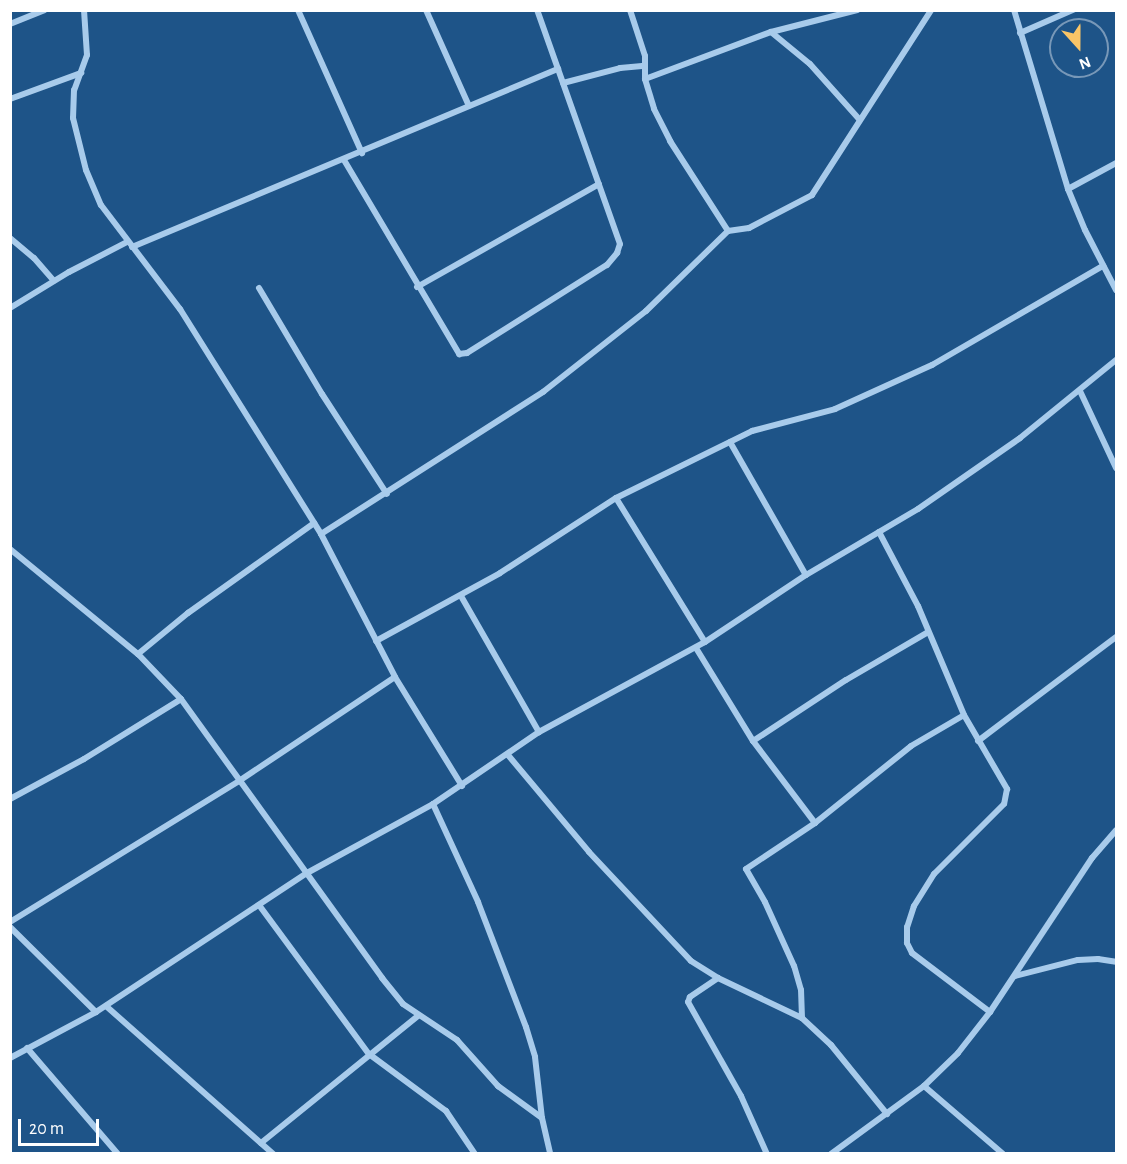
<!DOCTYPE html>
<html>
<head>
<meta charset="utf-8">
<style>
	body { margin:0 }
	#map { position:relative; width:1127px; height:1164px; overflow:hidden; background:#1e5488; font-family:"Alegreya Sans",sans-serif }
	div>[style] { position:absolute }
	.street>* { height:6px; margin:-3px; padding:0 3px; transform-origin:3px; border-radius:3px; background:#a8cbeb }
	span { translate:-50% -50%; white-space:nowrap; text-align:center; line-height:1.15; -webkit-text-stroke:4.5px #1e5488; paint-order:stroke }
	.frame { position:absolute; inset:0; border:12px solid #fff; pointer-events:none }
	.north { position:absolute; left:1049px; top:18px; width:60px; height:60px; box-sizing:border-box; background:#1e5488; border:2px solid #7898b8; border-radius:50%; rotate:159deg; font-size:16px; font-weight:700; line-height:24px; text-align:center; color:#fff }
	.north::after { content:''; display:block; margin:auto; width:21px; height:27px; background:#fac567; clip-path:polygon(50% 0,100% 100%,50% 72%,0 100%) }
	.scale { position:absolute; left:18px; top:1119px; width:81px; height:27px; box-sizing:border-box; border:3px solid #fff; border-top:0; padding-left:8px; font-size:18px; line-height:21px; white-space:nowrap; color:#fff; -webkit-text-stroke:4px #1e5488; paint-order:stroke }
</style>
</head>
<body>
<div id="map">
	<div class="street">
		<div style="left:84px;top:10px;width:45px;rotate:86.2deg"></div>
		<div style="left:87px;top:55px;width:37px;rotate:110deg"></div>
		<div style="left:74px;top:90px;width:28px;rotate:92deg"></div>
		<div style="left:73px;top:118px;width:54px;rotate:76deg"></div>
		<div style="left:86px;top:170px;width:38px;rotate:67deg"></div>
		<div style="left:101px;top:205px;width:131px;rotate:52.8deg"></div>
		<div style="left:180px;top:309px;width:266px;rotate:57.9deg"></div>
		<div style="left:321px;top:534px;width:161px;rotate:62.6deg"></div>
		<div style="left:395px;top:677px;width:128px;rotate:58.4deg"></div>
		<div style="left:298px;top:10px;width:157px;rotate:65.9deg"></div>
		<div style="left:426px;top:10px;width:105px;rotate:65.9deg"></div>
		<div style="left:630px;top:10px;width:48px;rotate:71.9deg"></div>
		<div style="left:645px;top:56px;width:23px;rotate:90deg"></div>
		<div style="left:645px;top:79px;width:31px;rotate:73deg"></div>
		<div style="left:654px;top:109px;width:36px;rotate:63deg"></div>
		<div style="left:670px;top:141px;width:107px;rotate:57.2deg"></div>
		<div style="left:1014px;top:10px;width:187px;rotate:73.2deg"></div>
		<div style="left:1068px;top:189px;width:44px;rotate:67.5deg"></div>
		<div style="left:1085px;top:230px;width:68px;rotate:62.7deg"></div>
		<div style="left:10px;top:24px;width:37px;rotate:-22deg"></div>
		<div style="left:771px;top:32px;width:50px;rotate:39.4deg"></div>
		<div style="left:810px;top:64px;width:74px;rotate:48.3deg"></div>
		<div style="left:1020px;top:33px;width:58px;rotate:-23.5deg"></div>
		<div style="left:645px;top:79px;width:134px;rotate:-20.5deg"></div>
		<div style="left:771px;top:32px;width:89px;rotate:-14.3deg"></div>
		<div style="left:563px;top:83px;width:59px;rotate:-14.7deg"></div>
		<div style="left:620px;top:68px;width:25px;rotate:-5deg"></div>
		<div style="left:10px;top:99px;width:76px;rotate:-20.1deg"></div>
		<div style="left:344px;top:160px;width:226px;rotate:59.3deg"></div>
		<div style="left:459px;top:354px;width:8px;rotate:-7deg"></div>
		<div style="left:467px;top:353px;width:165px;rotate:-32.2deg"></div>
		<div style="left:607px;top:265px;width:16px;rotate:-50deg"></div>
		<div style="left:617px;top:253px;width:9px;rotate:-72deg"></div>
		<div style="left:620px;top:244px;width:248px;rotate:-109.5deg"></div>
		<div style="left:1068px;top:189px;width:55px;rotate:-28.4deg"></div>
		<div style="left:10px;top:238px;width:31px;rotate:40deg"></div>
		<div style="left:34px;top:258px;width:30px;rotate:49deg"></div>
		<div style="left:132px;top:247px;width:462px;rotate:-22.7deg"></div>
		<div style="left:417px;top:287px;width:209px;rotate:-29.5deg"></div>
		<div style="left:259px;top:288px;width:123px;rotate:59.3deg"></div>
		<div style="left:322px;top:394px;width:119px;rotate:57deg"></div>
		<div style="left:10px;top:308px;width:69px;rotate:-31.4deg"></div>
		<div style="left:69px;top:272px;width:65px;rotate:-27.3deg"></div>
		<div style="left:1080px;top:391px;width:85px;rotate:64.9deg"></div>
		<div style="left:730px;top:442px;width:153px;rotate:60.3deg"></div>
		<div style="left:616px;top:498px;width:169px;rotate:58.3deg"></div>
		<div style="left:879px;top:532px;width:84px;rotate:62.2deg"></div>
		<div style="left:918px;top:606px;width:118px;rotate:67.1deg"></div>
		<div style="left:964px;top:715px;width:86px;rotate:59.8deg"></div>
		<div style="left:1007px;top:789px;width:15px;rotate:101deg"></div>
		<div style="left:1004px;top:804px;width:99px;rotate:135deg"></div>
		<div style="left:934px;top:874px;width:38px;rotate:122deg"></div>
		<div style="left:914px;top:906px;width:22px;rotate:108deg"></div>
		<div style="left:907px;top:927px;width:16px;rotate:90deg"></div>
		<div style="left:907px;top:943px;width:11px;rotate:63deg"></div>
		<div style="left:912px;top:953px;width:98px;rotate:37.1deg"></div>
		<div style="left:321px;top:534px;width:264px;rotate:-32.6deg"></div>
		<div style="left:543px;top:392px;width:131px;rotate:-38.2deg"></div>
		<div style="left:646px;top:311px;width:115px;rotate:-44.3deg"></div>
		<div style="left:728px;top:231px;width:21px;rotate:-8deg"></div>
		<div style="left:749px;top:228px;width:71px;rotate:-27.6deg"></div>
		<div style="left:812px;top:195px;width:220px;rotate:-57.2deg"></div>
		<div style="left:10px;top:549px;width:166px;rotate:39.4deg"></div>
		<div style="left:138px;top:654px;width:62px;rotate:46.3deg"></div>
		<div style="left:181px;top:699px;width:344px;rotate:54.2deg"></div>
		<div style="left:382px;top:978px;width:33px;rotate:51deg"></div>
		<div style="left:403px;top:1004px;width:65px;rotate:33.7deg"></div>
		<div style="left:457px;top:1040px;width:62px;rotate:48.3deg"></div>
		<div style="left:498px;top:1086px;width:54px;rotate:36deg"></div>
		<div style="left:461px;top:596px;width:157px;rotate:60.2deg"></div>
		<div style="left:376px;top:641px;width:141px;rotate:-28.7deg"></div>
		<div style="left:500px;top:573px;width:138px;rotate:-32.9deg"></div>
		<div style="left:616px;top:498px;width:152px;rotate:-26.2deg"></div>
		<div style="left:752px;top:431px;width:86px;rotate:-14.8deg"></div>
		<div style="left:835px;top:409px;width:107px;rotate:-24.4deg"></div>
		<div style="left:932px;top:365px;width:198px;rotate:-30.1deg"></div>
		<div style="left:696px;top:648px;width:109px;rotate:58.5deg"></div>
		<div style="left:753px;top:741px;width:103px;rotate:52.9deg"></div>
		<div style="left:138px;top:654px;width:65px;rotate:-39.4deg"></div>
		<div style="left:188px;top:613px;width:155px;rotate:-35.5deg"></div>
		<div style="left:753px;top:741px;width:111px;rotate:-33.3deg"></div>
		<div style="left:846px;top:680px;width:95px;rotate:-30.3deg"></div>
		<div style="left:978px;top:741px;width:173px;rotate:-37deg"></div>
		<div style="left:508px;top:755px;width:126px;rotate:50.1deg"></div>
		<div style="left:589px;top:852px;width:149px;rotate:46.9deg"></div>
		<div style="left:691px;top:961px;width:32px;rotate:32deg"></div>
		<div style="left:718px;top:978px;width:93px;rotate:25.5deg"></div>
		<div style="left:802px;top:1018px;width:40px;rotate:43deg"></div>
		<div style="left:831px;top:1045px;width:89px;rotate:50.9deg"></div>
		<div style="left:10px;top:799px;width:84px;rotate:-28.4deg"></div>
		<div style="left:84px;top:759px;width:114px;rotate:-31.7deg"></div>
		<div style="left:433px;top:804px;width:108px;rotate:65.3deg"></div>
		<div style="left:478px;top:902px;width:134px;rotate:69deg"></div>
		<div style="left:526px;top:1027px;width:31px;rotate:73deg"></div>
		<div style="left:535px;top:1057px;width:61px;rotate:83.5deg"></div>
		<div style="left:542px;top:1118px;width:37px;rotate:77deg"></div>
		<div style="left:259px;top:905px;width:185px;rotate:53.6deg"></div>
		<div style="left:369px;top:1054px;width:96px;rotate:36.5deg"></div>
		<div style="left:446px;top:1111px;width:52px;rotate:56deg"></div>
		<div style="left:10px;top:922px;width:269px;rotate:-31.6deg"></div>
		<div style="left:239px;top:781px;width:187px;rotate:-33.7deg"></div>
		<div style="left:10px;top:927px;width:121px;rotate:44.7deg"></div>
		<div style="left:1015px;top:976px;width:65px;rotate:-14.3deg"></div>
		<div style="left:1078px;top:960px;width:20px;rotate:-3deg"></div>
		<div style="left:1098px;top:959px;width:18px;rotate:9deg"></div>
		<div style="left:718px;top:978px;width:34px;rotate:146deg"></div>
		<div style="left:690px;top:997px;width:5px;rotate:112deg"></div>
		<div style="left:688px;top:1002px;width:108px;rotate:60.6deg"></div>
		<div style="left:741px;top:1096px;width:64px;rotate:65.9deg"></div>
		<div style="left:106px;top:1006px;width:223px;rotate:41.5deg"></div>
		<div style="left:802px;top:1018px;width:28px;rotate:-92deg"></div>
		<div style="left:801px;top:990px;width:25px;rotate:-106deg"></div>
		<div style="left:794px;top:966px;width:70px;rotate:-114.4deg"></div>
		<div style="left:765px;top:902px;width:38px;rotate:-120deg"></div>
		<div style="left:746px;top:869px;width:83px;rotate:-33.7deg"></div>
		<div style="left:815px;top:823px;width:123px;rotate:-38.7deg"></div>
		<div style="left:911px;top:746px;width:61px;rotate:-30.3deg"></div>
		<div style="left:27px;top:1048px;width:140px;rotate:49.4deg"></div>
		<div style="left:10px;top:1058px;width:98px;rotate:-28.1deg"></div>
		<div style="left:96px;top:1012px;width:253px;rotate:-33.4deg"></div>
		<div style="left:307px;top:873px;width:144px;rotate:-28.7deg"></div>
		<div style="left:433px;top:804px;width:128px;rotate:-34.2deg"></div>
		<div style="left:539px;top:732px;width:189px;rotate:-28.5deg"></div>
		<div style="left:705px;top:642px;width:121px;rotate:-33.6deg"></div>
		<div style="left:806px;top:575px;width:130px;rotate:-30.5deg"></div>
		<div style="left:918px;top:509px;width:124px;rotate:-34.8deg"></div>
		<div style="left:1020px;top:438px;width:124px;rotate:-39.1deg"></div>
		<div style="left:924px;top:1086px;width:104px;rotate:40.7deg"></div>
		<div style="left:261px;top:1143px;width:202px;rotate:-39deg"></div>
		<div style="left:831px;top:1154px;width:115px;rotate:-36.2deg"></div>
		<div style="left:924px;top:1086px;width:47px;rotate:-44.1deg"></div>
		<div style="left:958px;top:1053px;width:52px;rotate:-52deg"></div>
		<div style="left:990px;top:1012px;width:185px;rotate:-56.5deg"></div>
		<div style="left:1092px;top:858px;width:37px;rotate:-49deg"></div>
	</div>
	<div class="frame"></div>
	<div class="north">N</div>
	<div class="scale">20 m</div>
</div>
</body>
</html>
